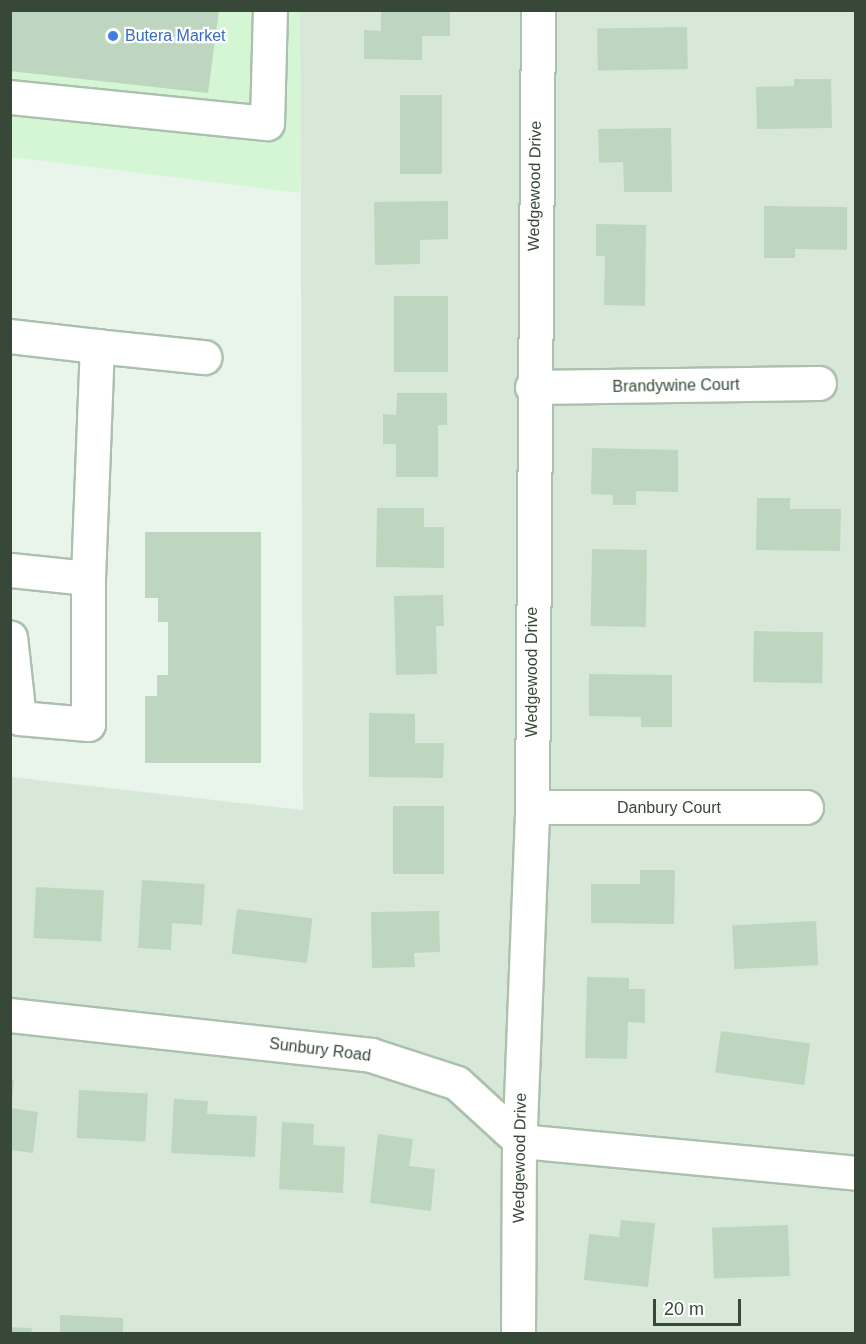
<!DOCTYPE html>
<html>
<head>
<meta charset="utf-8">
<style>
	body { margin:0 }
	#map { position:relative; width:866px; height:1344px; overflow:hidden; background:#e9f4ea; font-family:Arial,sans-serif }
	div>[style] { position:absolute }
	.residential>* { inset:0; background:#d7e8d9 }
	.commercial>* { inset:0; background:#d4f6d5 }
	.building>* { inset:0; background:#bed6bf; transform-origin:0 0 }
	.roads { filter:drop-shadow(2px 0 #abc0ad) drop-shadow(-2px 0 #abc0ad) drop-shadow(0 2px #abc0ad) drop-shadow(0 -2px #abc0ad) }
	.minor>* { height:33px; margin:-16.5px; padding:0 16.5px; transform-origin:16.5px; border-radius:16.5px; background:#fff }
	.dots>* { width:16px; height:16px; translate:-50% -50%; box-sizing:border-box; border:3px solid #fff; border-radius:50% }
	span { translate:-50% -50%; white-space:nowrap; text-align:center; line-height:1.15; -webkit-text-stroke:4.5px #fff; paint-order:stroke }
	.shop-label { font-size:16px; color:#366cbe }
	.left { translate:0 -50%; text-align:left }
	.street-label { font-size:16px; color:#374838 }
	.frame { position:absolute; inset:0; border:12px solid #374838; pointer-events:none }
	.scale { position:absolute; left:653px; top:1299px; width:88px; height:27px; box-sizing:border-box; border:3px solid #374838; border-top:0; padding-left:8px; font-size:18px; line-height:21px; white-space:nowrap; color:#374838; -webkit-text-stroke:4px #fff; paint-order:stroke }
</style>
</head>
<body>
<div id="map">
	<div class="residential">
		<div style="clip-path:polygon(300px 11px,855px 11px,855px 1333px,11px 1334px,11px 777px,303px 810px)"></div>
	</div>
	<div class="commercial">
		<div style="clip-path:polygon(11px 11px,300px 11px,300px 193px,11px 157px)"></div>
	</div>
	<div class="building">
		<div style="clip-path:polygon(10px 10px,219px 10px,208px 93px,10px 71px)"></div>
		<div style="clip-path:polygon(381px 10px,450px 10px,450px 36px,422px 36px,422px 60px,364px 59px,364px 30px,381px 31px)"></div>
		<div style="left:687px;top:27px;width:42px;height:90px;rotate:89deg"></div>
		<div style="clip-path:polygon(794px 79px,831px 79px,832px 128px,757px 129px,756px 87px,794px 86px)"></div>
		<div style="left:400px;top:95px;width:42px;height:79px"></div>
		<div style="clip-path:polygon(671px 128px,672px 192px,624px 192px,623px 162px,599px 163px,598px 129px)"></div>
		<div style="clip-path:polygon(448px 201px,448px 239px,420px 240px,420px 264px,375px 265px,374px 202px)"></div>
		<div style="clip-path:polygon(764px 206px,847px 207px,847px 250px,795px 249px,795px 258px,764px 258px)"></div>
		<div style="clip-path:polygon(596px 224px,646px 225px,645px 306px,604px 305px,605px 256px,596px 256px)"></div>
		<div style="left:394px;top:296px;width:54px;height:76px"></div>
		<div style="clip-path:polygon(397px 393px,447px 393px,447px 425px,438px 425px,438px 477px,396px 477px,396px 444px,383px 444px,383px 414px,396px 415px)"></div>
		<div style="clip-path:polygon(592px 448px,678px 450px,678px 492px,636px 491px,636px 505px,613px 505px,613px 495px,591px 494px)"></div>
		<div style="clip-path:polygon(757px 498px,790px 498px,790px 509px,841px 509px,840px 551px,756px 550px)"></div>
		<div style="clip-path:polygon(377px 508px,424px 508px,424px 527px,444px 527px,444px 568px,376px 567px)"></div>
		<div style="clip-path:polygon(145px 532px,261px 532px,261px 763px,145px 763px,145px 696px,157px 696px,157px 675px,168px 675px,168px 622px,158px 622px,158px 598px,145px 598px)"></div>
		<div style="left:592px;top:549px;width:55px;height:77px;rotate:1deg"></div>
		<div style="clip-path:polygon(443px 595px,444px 626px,436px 626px,437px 674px,396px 675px,394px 596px)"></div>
		<div style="left:754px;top:631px;width:69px;height:51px;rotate:1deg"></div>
		<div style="clip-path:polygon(589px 674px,672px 675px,672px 727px,641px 727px,641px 717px,589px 716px)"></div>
		<div style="clip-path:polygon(369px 713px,415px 714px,415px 743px,444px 743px,443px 778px,369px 777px)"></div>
		<div style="left:444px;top:806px;width:68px;height:51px;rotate:90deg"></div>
		<div style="clip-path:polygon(640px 870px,675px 870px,674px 924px,591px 923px,591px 884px,640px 884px)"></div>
		<div style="clip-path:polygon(142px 880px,205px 884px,202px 925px,172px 923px,171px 950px,138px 948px)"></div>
		<div style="left:36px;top:887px;width:68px;height:51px;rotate:3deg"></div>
		<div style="left:237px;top:909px;width:76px;height:45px;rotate:7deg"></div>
		<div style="clip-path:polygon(439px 911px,440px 952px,414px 953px,415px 967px,372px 968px,371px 912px)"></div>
		<div style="left:816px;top:921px;width:44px;height:84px;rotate:87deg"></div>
		<div style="clip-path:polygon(587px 977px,629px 978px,629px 989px,645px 989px,645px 1023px,628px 1022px,627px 1059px,585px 1058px)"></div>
		<div style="left:721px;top:1031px;width:90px;height:42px;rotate:8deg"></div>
		<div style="clip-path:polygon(10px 1080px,14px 1080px,12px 1101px,10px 1101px)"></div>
		<div style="left:79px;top:1090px;width:69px;height:48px;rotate:3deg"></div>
		<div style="clip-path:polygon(174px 1099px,208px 1101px,207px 1114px,257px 1116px,255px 1157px,171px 1153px)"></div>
		<div style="clip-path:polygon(10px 1108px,38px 1112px,33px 1153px,10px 1150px)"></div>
		<div style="clip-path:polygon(282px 1122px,314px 1124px,313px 1145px,345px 1147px,343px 1193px,279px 1189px)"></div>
		<div style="clip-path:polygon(378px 1134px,413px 1139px,409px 1166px,435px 1169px,431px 1211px,370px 1203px)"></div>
		<div style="clip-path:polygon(621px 1220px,655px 1223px,648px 1287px,584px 1280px,589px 1234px,619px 1237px)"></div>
		<div style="left:788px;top:1225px;width:51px;height:76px;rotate:88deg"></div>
		<div style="clip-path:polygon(60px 1315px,123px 1318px,123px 1334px,60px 1334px)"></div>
		<div style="clip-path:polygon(10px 1327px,32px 1328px,31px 1334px,10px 1334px)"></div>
	</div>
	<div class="roads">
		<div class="minor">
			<div style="left:10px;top:97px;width:258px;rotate:5.8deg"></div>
			<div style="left:267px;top:123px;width:113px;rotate:-88.5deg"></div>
			<div style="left:10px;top:336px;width:88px;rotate:6.6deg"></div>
			<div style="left:532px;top:387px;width:287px;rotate:-0.8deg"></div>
			<div style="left:10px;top:570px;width:78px;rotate:5.9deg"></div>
			<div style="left:88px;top:578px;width:146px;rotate:90deg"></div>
			<div style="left:88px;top:724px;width:69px;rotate:-175deg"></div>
			<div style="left:19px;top:718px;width:81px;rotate:-96.3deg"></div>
			<div style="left:88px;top:578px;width:232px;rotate:-87.8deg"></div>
			<div style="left:97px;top:346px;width:108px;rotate:5.9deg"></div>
			<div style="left:532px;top:807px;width:274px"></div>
			<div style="left:10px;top:1015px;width:363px;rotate:6.3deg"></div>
			<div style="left:371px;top:1055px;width:90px;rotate:18deg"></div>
			<div style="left:457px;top:1083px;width:86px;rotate:42.6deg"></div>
			<div style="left:520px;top:1141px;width:338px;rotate:5.4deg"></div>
			<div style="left:518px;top:1334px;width:182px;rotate:-89.7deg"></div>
			<div style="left:519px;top:1152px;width:345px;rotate:-87.8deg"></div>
			<div style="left:532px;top:807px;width:797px;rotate:-89.57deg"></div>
		</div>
	</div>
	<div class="dots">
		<div style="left:113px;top:36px;background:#3f7fe0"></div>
	</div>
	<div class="shop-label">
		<span class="left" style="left:125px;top:36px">Butera Market</span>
	</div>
	<div class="street-label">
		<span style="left:535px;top:186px;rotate:-89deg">Wedgewood Drive</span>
		<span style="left:676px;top:386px;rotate:-1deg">Brandywine Court</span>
		<span style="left:532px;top:672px;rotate:-90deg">Wedgewood Drive</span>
		<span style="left:669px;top:808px">Danbury Court</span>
		<span style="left:320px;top:1050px;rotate:7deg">Sunbury Road</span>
		<span style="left:520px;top:1158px;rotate:-89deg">Wedgewood Drive</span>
	</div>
	<div class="frame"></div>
	<div class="scale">20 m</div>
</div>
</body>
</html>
